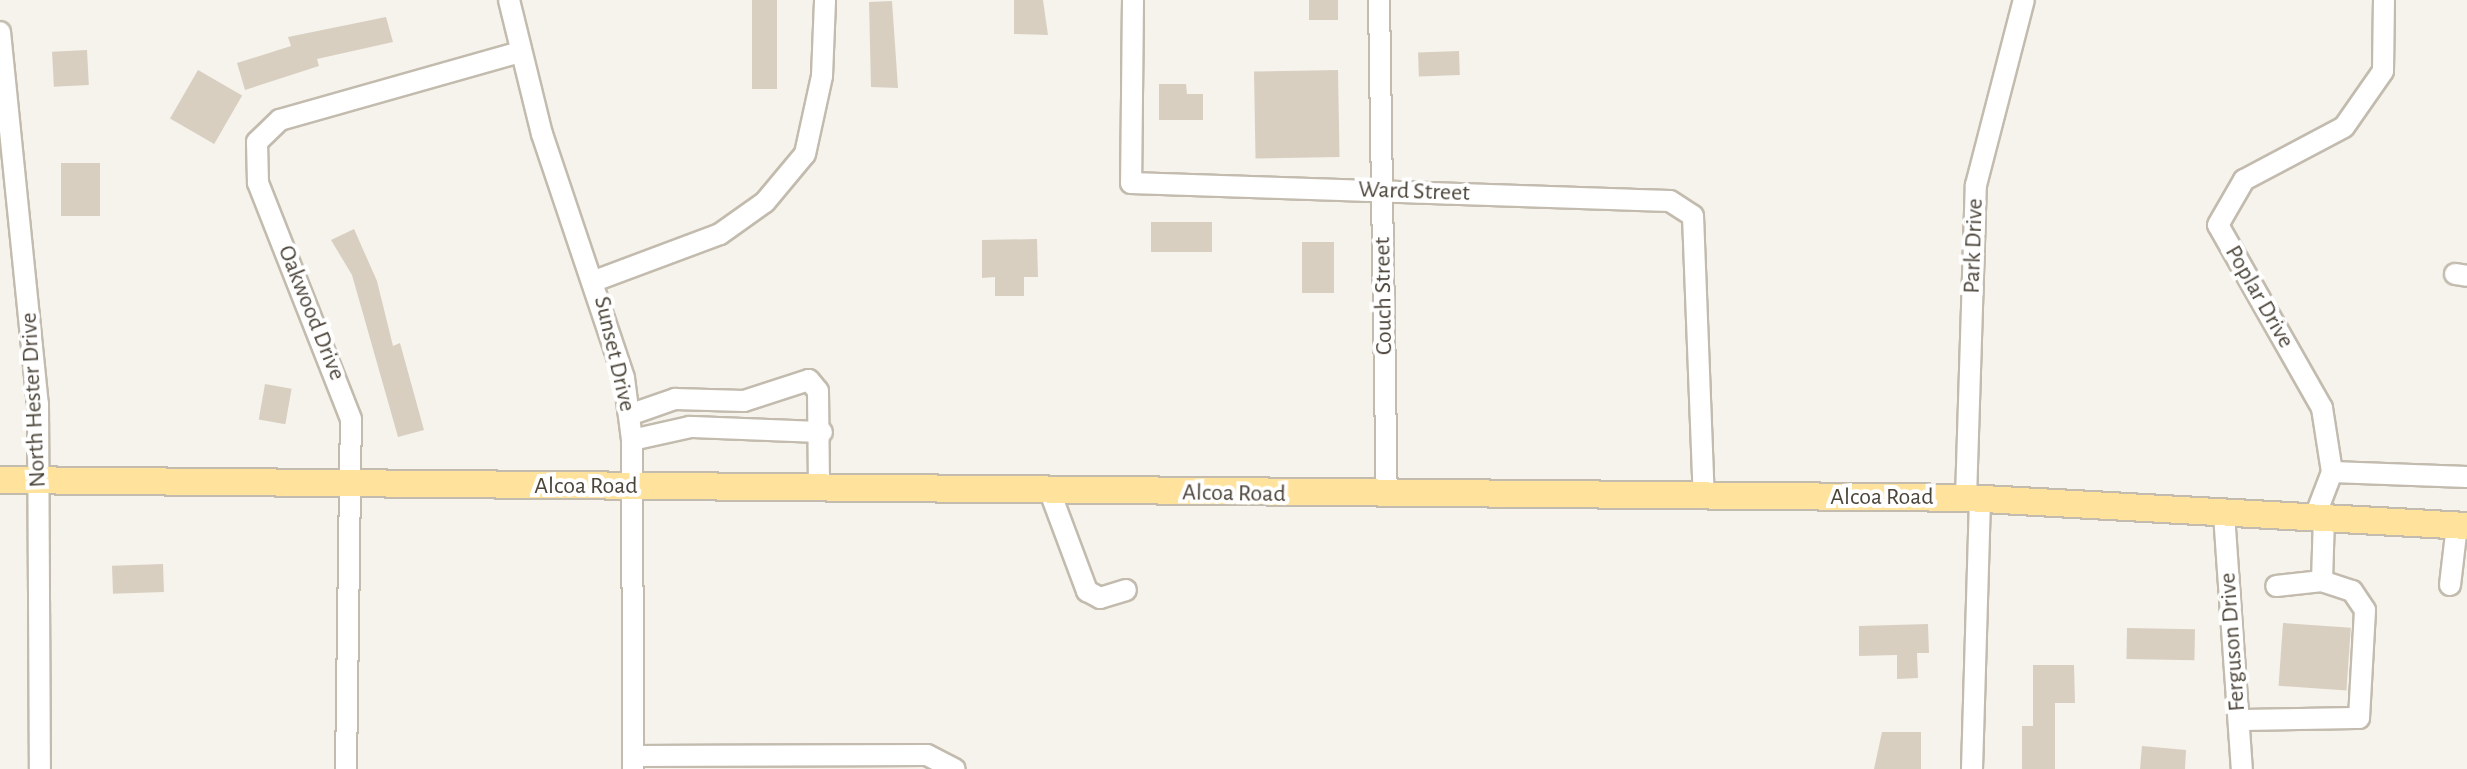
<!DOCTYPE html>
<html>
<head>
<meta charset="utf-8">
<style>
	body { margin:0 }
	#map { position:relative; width:2467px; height:769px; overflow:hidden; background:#f6f3ec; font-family:"Alegreya Sans",sans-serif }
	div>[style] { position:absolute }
	.building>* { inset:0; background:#d8cfc1; transform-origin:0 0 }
	.roads { filter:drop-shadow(2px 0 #c2bbae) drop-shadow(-2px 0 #c2bbae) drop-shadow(0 2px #c2bbae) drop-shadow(0 -2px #c2bbae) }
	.minor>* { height:20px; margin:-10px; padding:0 10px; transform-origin:10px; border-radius:10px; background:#fff }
	.major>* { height:26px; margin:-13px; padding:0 13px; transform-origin:13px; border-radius:13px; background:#ffe39c }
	span { translate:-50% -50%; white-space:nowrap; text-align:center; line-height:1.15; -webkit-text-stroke:8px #fff; paint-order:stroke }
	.street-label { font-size:24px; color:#4b4439 }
</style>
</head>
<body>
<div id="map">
	<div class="building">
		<div style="left:752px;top:0;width:25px;height:89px"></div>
		<div style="clip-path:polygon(1014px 0,1043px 0,1048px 35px,1014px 34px)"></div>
		<div style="left:1309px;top:0;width:29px;height:20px"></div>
		<div style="clip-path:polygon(892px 1px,898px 88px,871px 87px,869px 2px)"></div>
		<div style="clip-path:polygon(386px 17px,393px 42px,317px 59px,319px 66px,245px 90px,237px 63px,291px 46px,288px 37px)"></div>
		<div style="left:87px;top:50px;width:35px;height:35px;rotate:87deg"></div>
		<div style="left:1459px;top:51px;width:24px;height:41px;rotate:88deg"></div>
		<div style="left:198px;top:70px;width:51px;height:56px;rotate:30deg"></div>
		<div style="left:1338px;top:70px;width:87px;height:84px;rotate:89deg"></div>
		<div style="clip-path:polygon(1159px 84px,1186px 84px,1187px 94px,1203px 94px,1203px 120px,1159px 120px)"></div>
		<div style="left:61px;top:163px;width:39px;height:53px"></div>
		<div style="left:1151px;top:222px;width:61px;height:30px"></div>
		<div style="clip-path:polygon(354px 229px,377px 281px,393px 346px,400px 343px,424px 430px,398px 437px,352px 275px,331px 240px)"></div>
		<div style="clip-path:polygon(1037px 239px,1038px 277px,1024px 277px,1024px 296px,995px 296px,995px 277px,982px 278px,982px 240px)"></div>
		<div style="left:1302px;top:242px;width:32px;height:51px"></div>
		<div style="left:265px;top:384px;width:27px;height:36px;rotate:10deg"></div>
		<div style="left:163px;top:564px;width:28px;height:51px;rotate:88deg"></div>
		<div style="left:2283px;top:623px;width:68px;height:63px;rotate:4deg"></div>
		<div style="clip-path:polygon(1928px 624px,1929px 653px,1917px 653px,1918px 678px,1897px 679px,1897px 655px,1859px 656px,1859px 626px)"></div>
		<div style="left:2127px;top:628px;width:68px;height:31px;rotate:1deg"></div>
		<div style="clip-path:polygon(2033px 665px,2074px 665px,2075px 703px,2055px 703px,2055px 769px,2022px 769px,2022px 726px,2033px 726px)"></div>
		<div style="clip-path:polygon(1882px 732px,1921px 732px,1921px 769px,1874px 769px)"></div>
		<div style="clip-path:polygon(2142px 746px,2186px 750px,2185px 769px,2140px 769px)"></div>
	</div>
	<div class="roads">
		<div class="minor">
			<div style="left:509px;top:0;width:138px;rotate:76.2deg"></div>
			<div style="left:542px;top:134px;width:257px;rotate:71.4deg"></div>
			<div style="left:624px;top:378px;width:63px;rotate:82.6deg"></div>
			<div style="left:632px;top:440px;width:329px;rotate:89.8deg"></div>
			<div style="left:1133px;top:0;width:183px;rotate:90.6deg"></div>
			<div style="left:1131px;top:183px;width:539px;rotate:1.91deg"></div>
			<div style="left:1670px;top:201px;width:27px;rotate:33deg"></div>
			<div style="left:1693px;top:216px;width:282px;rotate:87.8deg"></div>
			<div style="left:1379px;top:0;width:496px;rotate:89.1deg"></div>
			<div style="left:0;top:32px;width:374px;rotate:84.2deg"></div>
			<div style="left:38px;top:404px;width:365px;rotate:89.7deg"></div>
			<div style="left:2455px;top:274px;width:12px;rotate:9deg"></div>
			<div style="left:597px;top:280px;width:131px;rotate:-20.5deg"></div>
			<div style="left:720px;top:234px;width:55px;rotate:-35.4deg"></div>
			<div style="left:765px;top:202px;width:62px;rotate:-50.2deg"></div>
			<div style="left:805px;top:154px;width:80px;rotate:-77.7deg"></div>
			<div style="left:822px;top:76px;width:76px;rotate:-87.7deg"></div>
			<div style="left:629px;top:415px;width:49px;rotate:-19.2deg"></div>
			<div style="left:675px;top:399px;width:69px;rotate:1.7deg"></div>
			<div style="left:744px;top:401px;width:68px;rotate:-17.9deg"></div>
			<div style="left:809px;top:380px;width:14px;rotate:51deg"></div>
			<div style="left:818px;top:391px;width:99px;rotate:89.4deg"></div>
			<div style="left:632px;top:440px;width:59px;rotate:-12.6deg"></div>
			<div style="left:690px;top:427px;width:132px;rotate:2.2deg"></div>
			<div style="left:2332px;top:472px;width:135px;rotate:2.1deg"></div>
			<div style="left:1050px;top:492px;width:106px;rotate:69.5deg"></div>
			<div style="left:1087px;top:591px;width:15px;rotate:28deg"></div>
			<div style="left:1100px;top:598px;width:27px;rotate:-17deg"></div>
			<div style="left:1966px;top:498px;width:313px;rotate:-88.2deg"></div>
			<div style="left:1976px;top:185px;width:191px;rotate:-75.5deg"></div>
			<div style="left:2224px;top:514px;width:256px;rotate:86deg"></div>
			<div style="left:2314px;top:519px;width:50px;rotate:-69deg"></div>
			<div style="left:2332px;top:472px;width:65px;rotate:-98.9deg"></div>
			<div style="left:2322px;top:408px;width:210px;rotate:-119.6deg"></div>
			<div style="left:2218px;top:225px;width:52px;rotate:-60deg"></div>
			<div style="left:2244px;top:180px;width:113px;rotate:-27.9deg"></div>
			<div style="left:2344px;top:127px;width:68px;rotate:-55.1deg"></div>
			<div style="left:2383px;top:71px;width:71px;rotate:-89.2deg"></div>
			<div style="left:2322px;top:581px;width:62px;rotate:-88.2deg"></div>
			<div style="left:2450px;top:585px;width:60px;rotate:-83.3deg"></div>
			<div style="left:2239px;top:720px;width:120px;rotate:-1deg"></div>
			<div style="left:2359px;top:718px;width:108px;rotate:-86.8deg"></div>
			<div style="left:2365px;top:610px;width:23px;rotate:-124deg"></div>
			<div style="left:2352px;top:591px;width:32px;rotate:-162deg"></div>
			<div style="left:2322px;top:581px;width:46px;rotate:173.8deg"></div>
			<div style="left:634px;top:756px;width:293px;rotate:-0.2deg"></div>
			<div style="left:927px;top:755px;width:31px;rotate:27deg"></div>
			<div style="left:346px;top:769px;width:350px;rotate:-89.2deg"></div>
			<div style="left:351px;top:419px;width:254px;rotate:-111.5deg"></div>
			<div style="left:258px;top:183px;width:41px;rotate:-91.4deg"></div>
			<div style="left:257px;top:142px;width:32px;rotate:-44deg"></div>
			<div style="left:280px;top:120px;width:250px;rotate:-15.8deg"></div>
			<div style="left:1972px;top:769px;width:270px;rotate:-88.3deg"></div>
		</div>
		<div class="major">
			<div style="left:0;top:480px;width:1966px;rotate:0.52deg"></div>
			<div style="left:1966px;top:498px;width:502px;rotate:3.2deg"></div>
		</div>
	</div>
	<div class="street-label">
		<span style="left:1414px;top:192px;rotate:2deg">Ward Street</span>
		<span style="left:1974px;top:246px;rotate:-88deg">Park Drive</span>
		<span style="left:1384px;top:296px;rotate:-91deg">Couch Street</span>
		<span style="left:2259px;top:297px;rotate:60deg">Poplar Drive</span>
		<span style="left:311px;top:313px;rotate:68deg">Oakwood Drive</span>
		<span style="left:614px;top:354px;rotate:77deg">Sunset Drive</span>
		<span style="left:34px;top:400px;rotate:-93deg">North Hester Drive</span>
		<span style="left:586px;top:487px">Alcoa Road</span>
		<span style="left:1234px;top:494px;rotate:1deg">Alcoa Road</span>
		<span style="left:1882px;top:498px">Alcoa Road</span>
		<span style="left:2233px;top:642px;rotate:-94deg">Ferguson Drive</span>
	</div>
</div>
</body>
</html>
